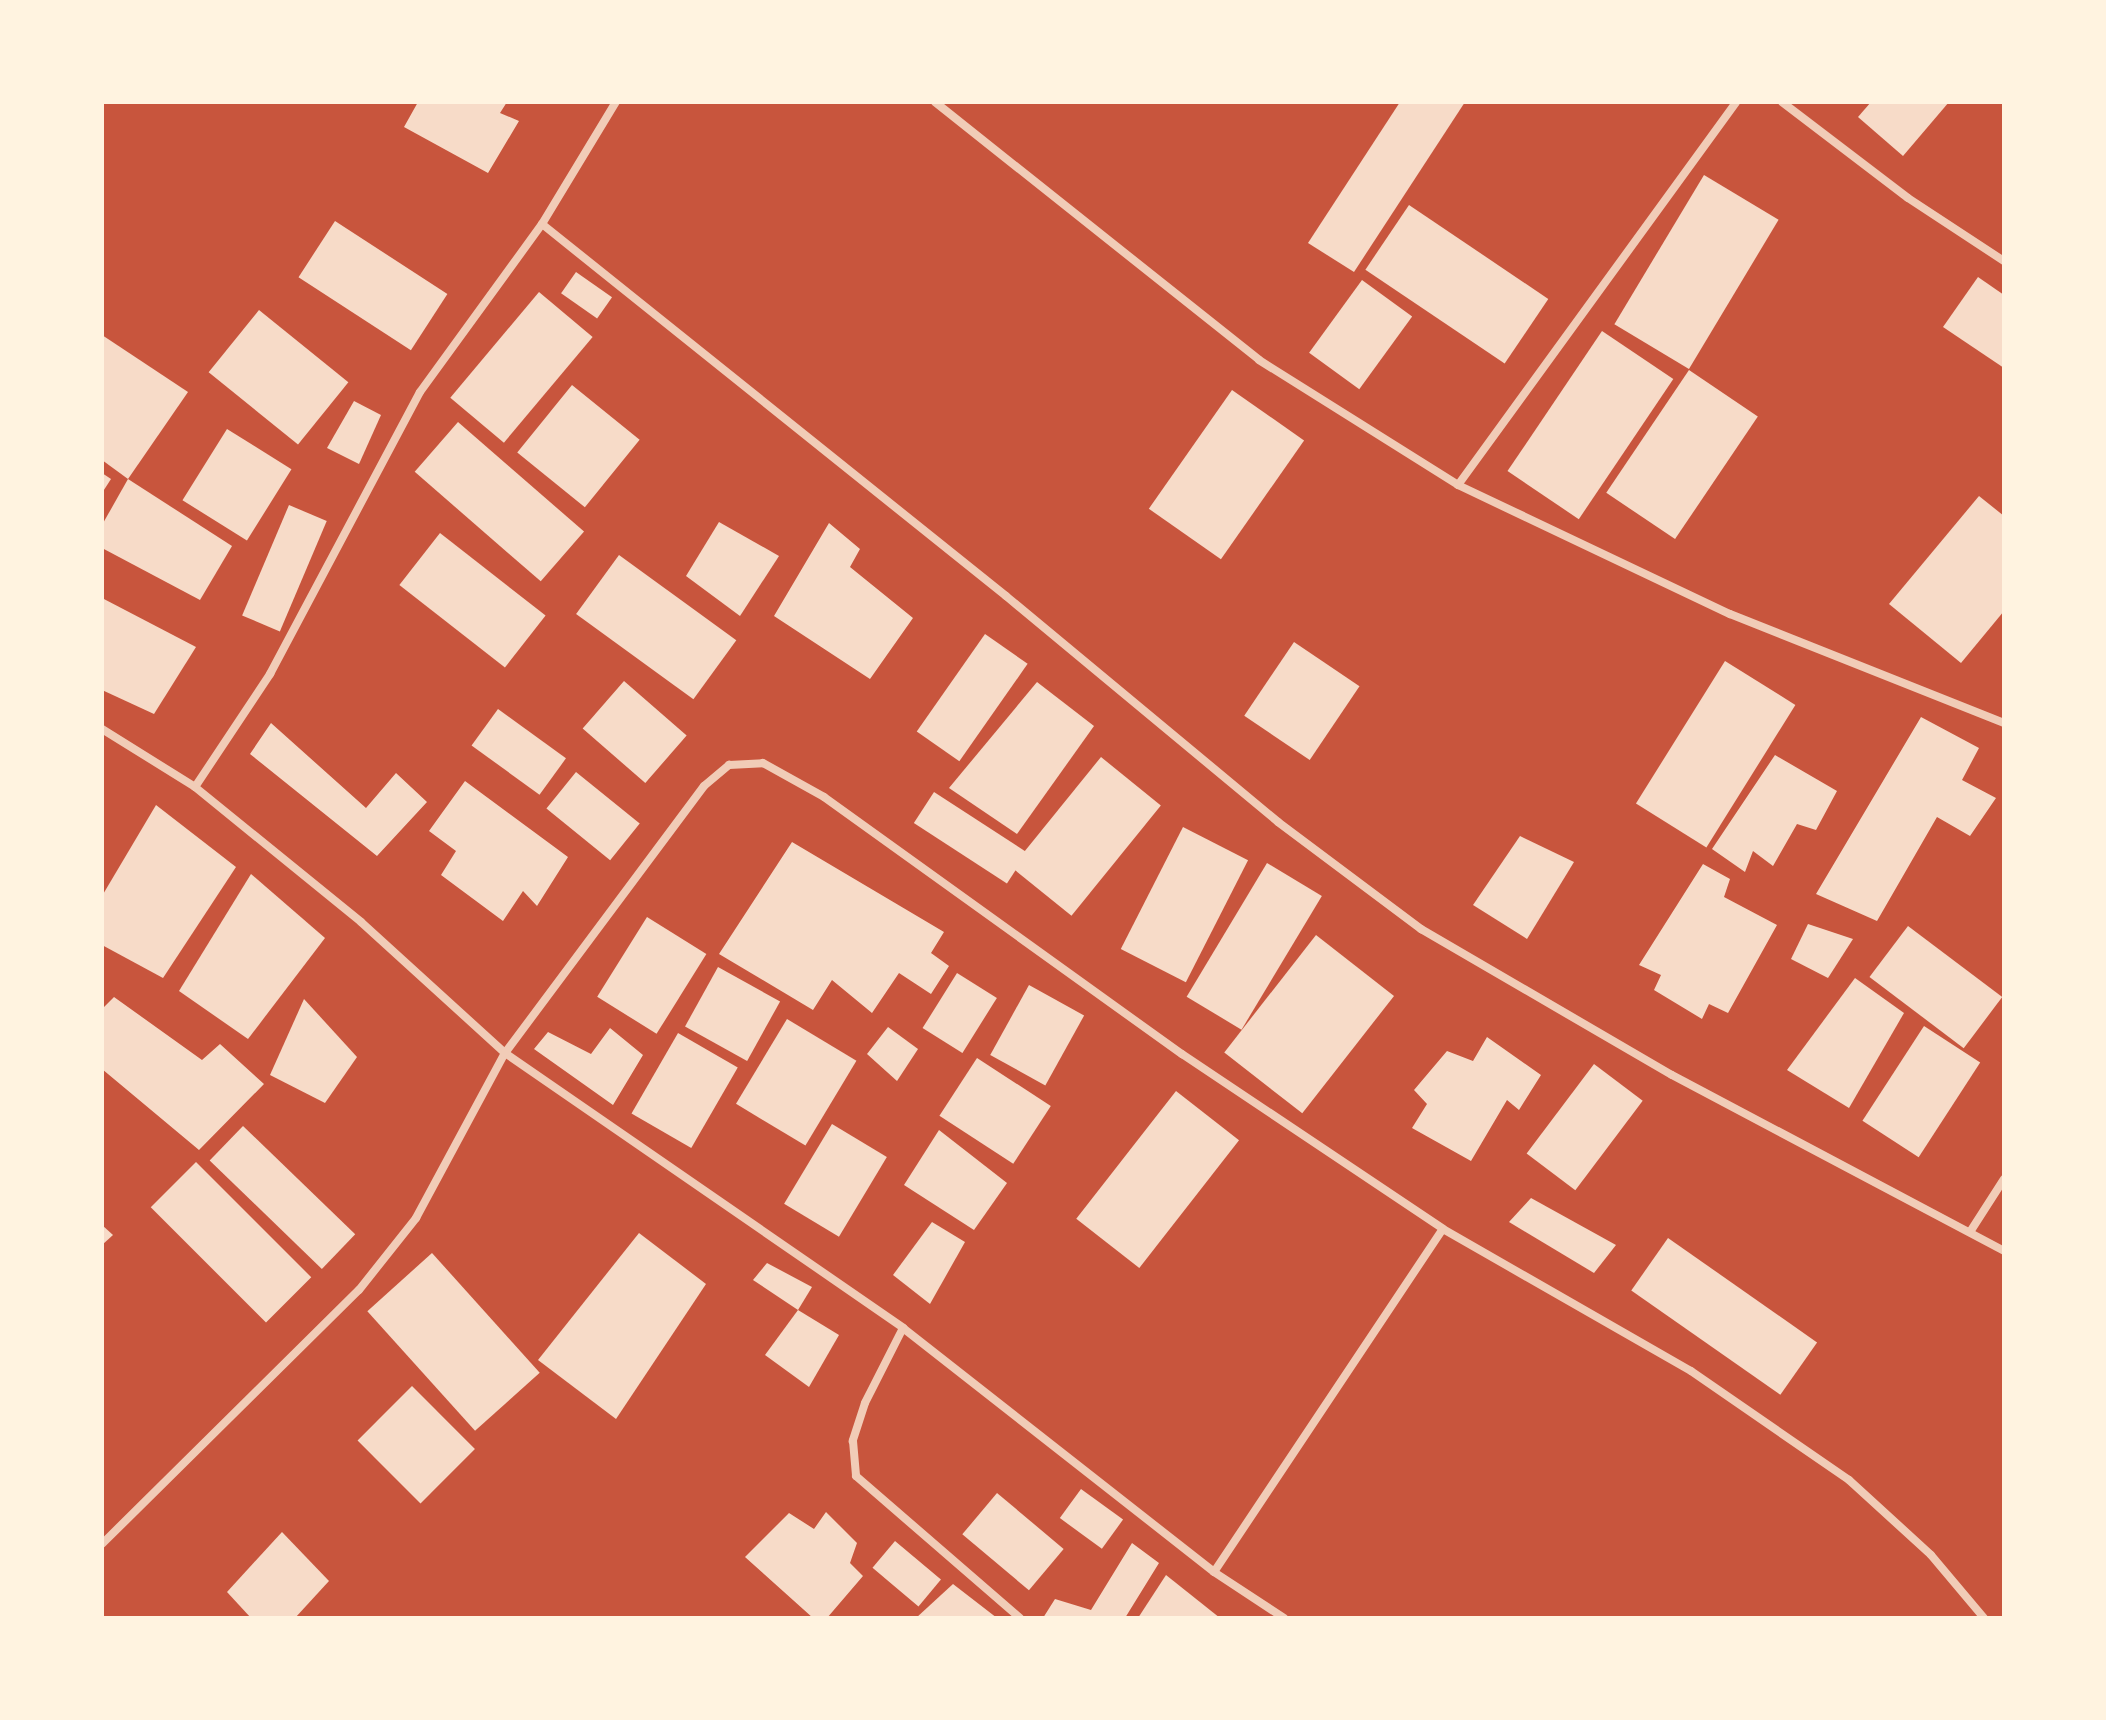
<!DOCTYPE html>
<html>
<head>
<meta charset="utf-8">
<style>
	body { margin:0 }
	#map { position:relative; width:2106px; height:1720px; overflow:hidden; background:#c8553d; font-family:"Alegreya Sans",sans-serif }
	div>[style] { position:absolute }
	.building>* { inset:0; background:#f7dbc8; transform-origin:0 0 }
	.minor>* { height:8px; margin:-4px; padding:0 4px; transform-origin:4px; border-radius:4px; background:#f1ccb7 }
	span { translate:-50% -50%; white-space:nowrap; text-align:center; line-height:1.15; -webkit-text-stroke:6px #fff3e0; paint-order:stroke }
	.frame { position:absolute; inset:0; border:104px solid #fff3e0; pointer-events:none }
</style>
</head>
<body>
<div id="map">
	<div class="building">
		<div style="clip-path:polygon(418px 102px,507px 102px,500px 113px,519px 121px,488px 173px,404px 127px)"></div>
		<div style="clip-path:polygon(1400px 102px,1465px 102px,1354px 272px,1308px 243px)"></div>
		<div style="clip-path:polygon(1871px 102px,1949px 102px,1903px 156px,1858px 117px)"></div>
		<div style="left:1704px;top:175px;width:87px;height:174px;rotate:31deg"></div>
		<div style="left:1409px;top:205px;width:168px;height:78px;rotate:34deg"></div>
		<div style="left:335px;top:221px;width:134px;height:67px;rotate:33deg"></div>
		<div style="left:576px;top:272px;width:44px;height:26px;rotate:35deg"></div>
		<div style="clip-path:polygon(1978px 277px,2004px 295px,2004px 368px,1943px 327px)"></div>
		<div style="left:1362px;top:280px;width:62px;height:90px;rotate:36deg"></div>
		<div style="left:539px;top:292px;width:70px;height:138px;rotate:40deg"></div>
		<div style="left:259px;top:310px;width:115px;height:80px;rotate:39deg"></div>
		<div style="left:1602px;top:331px;width:86px;height:169px;rotate:34deg"></div>
		<div style="clip-path:polygon(102px 335px,188px 392px,128px 479px,102px 460px)"></div>
		<div style="left:1689px;top:370px;width:83px;height:148px;rotate:34deg"></div>
		<div style="left:572px;top:385px;width:87px;height:87px;rotate:39deg"></div>
		<div style="left:1232px;top:390px;width:88px;height:145px;rotate:35deg"></div>
		<div style="clip-path:polygon(354px 401px,381px 415px,359px 464px,327px 448px)"></div>
		<div style="left:458px;top:422px;width:167px;height:66px;rotate:41deg"></div>
		<div style="left:227px;top:429px;width:76px;height:84px;rotate:32deg"></div>
		<div style="clip-path:polygon(102px 473px,111px 479px,102px 493px)"></div>
		<div style="clip-path:polygon(128px 479px,232px 546px,200px 600px,102px 548px,102px 525px)"></div>
		<div style="clip-path:polygon(1979px 496px,2004px 516px,2004px 611px,1961px 663px,1889px 604px)"></div>
		<div style="left:289px;top:505px;width:41px;height:120px;rotate:23deg"></div>
		<div style="clip-path:polygon(719px 522px,779px 556px,740px 616px,686px 576px)"></div>
		<div style="clip-path:polygon(829px 523px,860px 549px,850px 567px,913px 618px,870px 679px,774px 616px)"></div>
		<div style="left:440px;top:533px;width:134px;height:66px;rotate:38deg"></div>
		<div style="left:619px;top:555px;width:145px;height:73px;rotate:36deg"></div>
		<div style="clip-path:polygon(102px 598px,196px 647px,154px 714px,102px 690px)"></div>
		<div style="left:985px;top:634px;width:52px;height:119px;rotate:35deg"></div>
		<div style="left:1294px;top:642px;width:79px;height:89px;rotate:34deg"></div>
		<div style="left:1725px;top:661px;width:83px;height:168px;rotate:32deg"></div>
		<div style="left:624px;top:681px;width:83px;height:63px;rotate:41deg"></div>
		<div style="clip-path:polygon(1037px 682px,1094px 726px,1017px 834px,949px 788px)"></div>
		<div style="left:498px;top:709px;width:84px;height:45px;rotate:36deg"></div>
		<div style="clip-path:polygon(1921px 717px,1979px 748px,1962px 780px,1996px 798px,1970px 836px,1937px 817px,1877px 921px,1816px 894px)"></div>
		<div style="clip-path:polygon(271px 723px,366px 808px,396px 773px,427px 802px,377px 856px,250px 754px)"></div>
		<div style="clip-path:polygon(1775px 755px,1837px 791px,1816px 830px,1797px 824px,1773px 866px,1753px 851px,1745px 872px,1712px 849px)"></div>
		<div style="left:1101px;top:757px;width:77px;height:142px;rotate:39deg"></div>
		<div style="left:576px;top:772px;width:82px;height:47px;rotate:39deg"></div>
		<div style="clip-path:polygon(465px 781px,568px 857px,537px 906px,523px 891px,503px 921px,441px 875px,456px 851px,429px 831px)"></div>
		<div style="left:934px;top:792px;width:111px;height:37px;rotate:33deg"></div>
		<div style="clip-path:polygon(156px 805px,236px 867px,163px 978px,102px 945px,102px 896px)"></div>
		<div style="left:1183px;top:827px;width:73px;height:137px;rotate:27deg"></div>
		<div style="clip-path:polygon(1520px 836px,1574px 862px,1527px 939px,1473px 905px)"></div>
		<div style="clip-path:polygon(792px 842px,944px 932px,931px 953px,949px 966px,931px 994px,899px 973px,872px 1013px,832px 980px,813px 1010px,719px 954px)"></div>
		<div style="left:1267px;top:863px;width:64px;height:156px;rotate:31deg"></div>
		<div style="clip-path:polygon(1703px 864px,1730px 879px,1724px 897px,1777px 925px,1728px 1013px,1709px 1004px,1702px 1019px,1654px 990px,1661px 975px,1639px 965px)"></div>
		<div style="clip-path:polygon(251px 874px,325px 938px,248px 1039px,179px 991px)"></div>
		<div style="left:647px;top:917px;width:70px;height:94px;rotate:32deg"></div>
		<div style="clip-path:polygon(1808px 924px,1853px 939px,1828px 978px,1791px 959px)"></div>
		<div style="left:1908px;top:926px;width:118px;height:64px;rotate:37deg"></div>
		<div style="left:1316px;top:935px;width:99px;height:149px;rotate:38deg"></div>
		<div style="left:718px;top:967px;width:71px;height:68px;rotate:29deg"></div>
		<div style="left:957px;top:973px;width:47px;height:65px;rotate:32deg"></div>
		<div style="clip-path:polygon(1855px 978px,1904px 1013px,1849px 1108px,1787px 1070px)"></div>
		<div style="left:1029px;top:985px;width:63px;height:80px;rotate:29deg"></div>
		<div style="clip-path:polygon(114px 997px,202px 1060px,220px 1044px,264px 1084px,199px 1150px,102px 1069px,102px 1009px)"></div>
		<div style="clip-path:polygon(304px 999px,357px 1057px,325px 1103px,270px 1075px)"></div>
		<div style="left:787px;top:1019px;width:81px;height:99px;rotate:31deg"></div>
		<div style="left:1924px;top:1026px;width:67px;height:113px;rotate:33deg"></div>
		<div style="clip-path:polygon(888px 1027px,918px 1049px,897px 1081px,867px 1054px)"></div>
		<div style="clip-path:polygon(610px 1028px,643px 1055px,613px 1105px,534px 1049px,548px 1032px,591px 1054px)"></div>
		<div style="left:678px;top:1033px;width:69px;height:93px;rotate:30deg"></div>
		<div style="clip-path:polygon(1487px 1037px,1541px 1075px,1519px 1110px,1507px 1100px,1471px 1161px,1412px 1128px,1427px 1104px,1414px 1090px,1447px 1051px,1473px 1061px)"></div>
		<div style="left:977px;top:1058px;width:88px;height:69px;rotate:33deg"></div>
		<div style="left:1594px;top:1064px;width:61px;height:112px;rotate:37deg"></div>
		<div style="left:1176px;top:1091px;width:80px;height:162px;rotate:38deg"></div>
		<div style="left:832px;top:1124px;width:64px;height:93px;rotate:31deg"></div>
		<div style="left:243px;top:1126px;width:156px;height:48px;rotate:44deg"></div>
		<div style="clip-path:polygon(939px 1130px,1007px 1183px,974px 1230px,904px 1185px)"></div>
		<div style="left:196px;top:1162px;width:163px;height:64px;rotate:45deg"></div>
		<div style="clip-path:polygon(1531px 1198px,1616px 1245px,1594px 1273px,1509px 1222px)"></div>
		<div style="clip-path:polygon(932px 1222px,965px 1242px,930px 1304px,893px 1275px)"></div>
		<div style="clip-path:polygon(102px 1225px,113px 1235px,102px 1245px)"></div>
		<div style="clip-path:polygon(639px 1233px,706px 1284px,616px 1419px,538px 1360px)"></div>
		<div style="left:1668px;top:1238px;width:182px;height:64px;rotate:35deg"></div>
		<div style="left:432px;top:1253px;width:161px;height:87px;rotate:48deg"></div>
		<div style="clip-path:polygon(767px 1263px,812px 1287px,798px 1310px,753px 1280px)"></div>
		<div style="clip-path:polygon(798px 1310px,839px 1335px,809px 1387px,765px 1355px)"></div>
		<div style="left:412px;top:1386px;width:89px;height:77px;rotate:45deg"></div>
		<div style="left:1081px;top:1489px;width:52px;height:36px;rotate:36deg"></div>
		<div style="left:997px;top:1493px;width:87px;height:54px;rotate:40deg"></div>
		<div style="clip-path:polygon(826px 1512px,857px 1543px,850px 1563px,863px 1576px,827px 1618px,813px 1618px,745px 1557px,789px 1513px,814px 1529px)"></div>
		<div style="clip-path:polygon(282px 1532px,329px 1581px,295px 1618px,251px 1618px,227px 1592px)"></div>
		<div style="left:895px;top:1541px;width:60px;height:35px;rotate:40deg"></div>
		<div style="clip-path:polygon(1132px 1543px,1159px 1563px,1125px 1618px,1043px 1618px,1055px 1599px,1091px 1610px)"></div>
		<div style="clip-path:polygon(1166px 1575px,1220px 1618px,1138px 1618px)"></div>
		<div style="clip-path:polygon(953px 1584px,997px 1618px,916px 1618px)"></div>
	</div>
	<div class="minor">
		<div style="left:935px;top:102px;width:414px;rotate:38.5deg"></div>
		<div style="left:1259px;top:360px;width:235px;rotate:32.1deg"></div>
		<div style="left:1458px;top:485px;width:301px;rotate:25.4deg"></div>
		<div style="left:1730px;top:614px;width:295px;rotate:21.7deg"></div>
		<div style="left:1782px;top:102px;width:158px;rotate:37.3deg"></div>
		<div style="left:1908px;top:198px;width:115px;rotate:33.3deg"></div>
		<div style="left:542px;top:224px;width:595px;rotate:38.72deg"></div>
		<div style="left:1006px;top:596px;width:354px;rotate:39.7deg"></div>
		<div style="left:1278px;top:822px;width:179px;rotate:36.8deg"></div>
		<div style="left:1421px;top:929px;width:290px;rotate:30.2deg"></div>
		<div style="left:1672px;top:1075px;width:376px;rotate:27.9deg"></div>
		<div style="left:1458px;top:485px;width:473px;rotate:-54deg"></div>
		<div style="left:102px;top:729px;width:110px;rotate:31.9deg"></div>
		<div style="left:195px;top:787px;width:214px;rotate:39.1deg"></div>
		<div style="left:361px;top:922px;width:195px;rotate:42.3deg"></div>
		<div style="left:505px;top:1053px;width:484px;rotate:34.6deg"></div>
		<div style="left:903px;top:1328px;width:395px;rotate:38.1deg"></div>
		<div style="left:1214px;top:1572px;width:84px;rotate:33.3deg"></div>
		<div style="left:195px;top:787px;width:136px;rotate:-56.4deg"></div>
		<div style="left:270px;top:674px;width:319px;rotate:-62deg"></div>
		<div style="left:420px;top:392px;width:208px;rotate:-54deg"></div>
		<div style="left:542px;top:224px;width:143px;rotate:-58.8deg"></div>
		<div style="left:1970px;top:1232px;width:63px;rotate:-57.3deg"></div>
		<div style="left:903px;top:1328px;width:84px;rotate:116.9deg"></div>
		<div style="left:865px;top:1403px;width:40px;rotate:108deg"></div>
		<div style="left:853px;top:1441px;width:35px;rotate:85deg"></div>
		<div style="left:856px;top:1476px;width:217px;rotate:40.9deg"></div>
		<div style="left:102px;top:1544px;width:361px;rotate:-44.7deg"></div>
		<div style="left:359px;top:1290px;width:92px;rotate:-51.6deg"></div>
		<div style="left:416px;top:1218px;width:187px;rotate:-61.7deg"></div>
		<div style="left:505px;top:1053px;width:333px;rotate:-53.3deg"></div>
		<div style="left:704px;top:786px;width:33px;rotate:-40deg"></div>
		<div style="left:729px;top:765px;width:34px;rotate:-3deg"></div>
		<div style="left:763px;top:763px;width:70px;rotate:29.1deg"></div>
		<div style="left:824px;top:797px;width:441px;rotate:35.7deg"></div>
		<div style="left:1182px;top:1054px;width:314px;rotate:33.8deg"></div>
		<div style="left:1443px;top:1229px;width:286px;rotate:29.8deg"></div>
		<div style="left:1691px;top:1371px;width:192px;rotate:34.6deg"></div>
		<div style="left:1849px;top:1480px;width:111px;rotate:42.4deg"></div>
		<div style="left:1931px;top:1555px;width:82px;rotate:49.9deg"></div>
		<div style="left:1214px;top:1572px;width:412px;rotate:-56.3deg"></div>
	</div>
	<div class="frame"></div>
</div>
</body>
</html>
